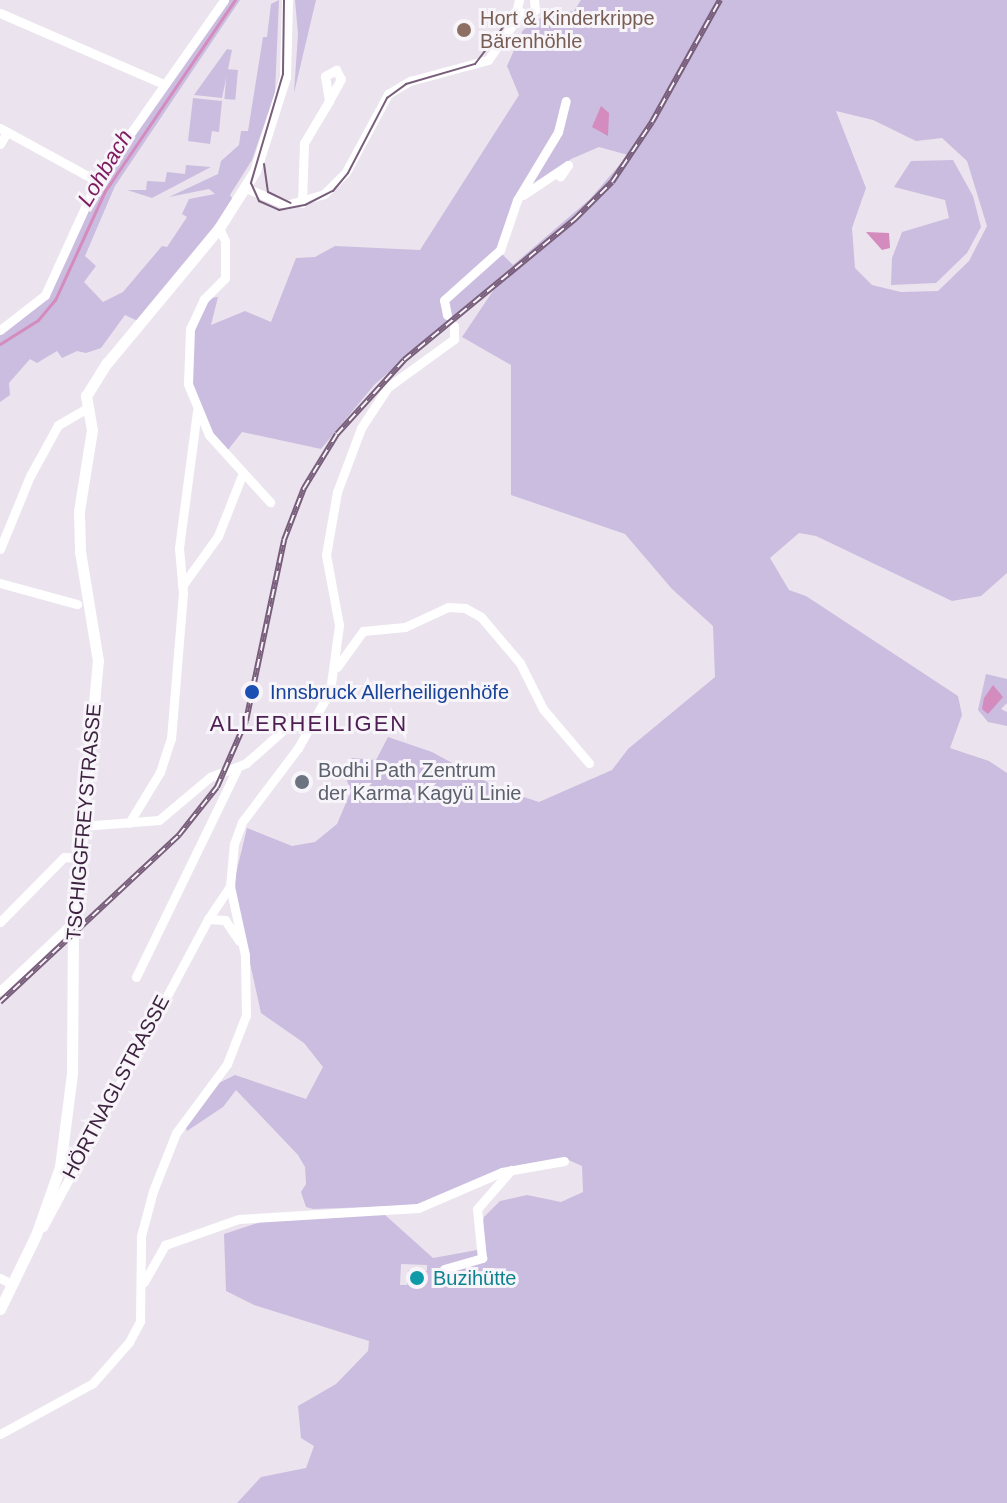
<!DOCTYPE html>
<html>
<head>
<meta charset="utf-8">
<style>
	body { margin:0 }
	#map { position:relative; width:1007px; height:1503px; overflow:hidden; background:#ebe4ee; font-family:Helvetica,sans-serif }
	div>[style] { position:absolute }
	.green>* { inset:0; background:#cbbddf; transform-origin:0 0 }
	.water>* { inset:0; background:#d48bbe }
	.stream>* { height:3px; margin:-1.5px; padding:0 1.5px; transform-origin:1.5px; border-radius:1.5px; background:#d48bbe }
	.minor>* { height:9px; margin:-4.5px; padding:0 4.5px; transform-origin:4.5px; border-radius:4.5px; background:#fff }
	.tertiary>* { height:11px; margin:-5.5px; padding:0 5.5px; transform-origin:5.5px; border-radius:5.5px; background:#fff }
	.tram>* { height:2px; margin:-1px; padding:0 1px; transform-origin:1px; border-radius:1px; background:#785e7b }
	.rail>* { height:6px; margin-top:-3px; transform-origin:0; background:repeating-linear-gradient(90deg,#f8f5fa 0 9px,#785e7b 0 18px); box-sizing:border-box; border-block:2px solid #785e7b }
	.dots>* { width:22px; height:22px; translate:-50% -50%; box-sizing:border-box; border:4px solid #f8f5fa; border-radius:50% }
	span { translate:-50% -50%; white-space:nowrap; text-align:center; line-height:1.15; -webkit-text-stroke:6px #f8f5fa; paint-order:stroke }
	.education-label { font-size:20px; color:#785e54 }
	.left { translate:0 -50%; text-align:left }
	.transit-label { font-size:20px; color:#164399 }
	.worship-label { font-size:20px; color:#5b616d }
	.street-label { font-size:20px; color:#3d2340 }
	.culture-label { font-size:20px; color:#0d838f }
	.water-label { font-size:22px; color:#7e1b5f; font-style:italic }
	.neighbourhood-label { font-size:22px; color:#4e1e53; letter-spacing:2px }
</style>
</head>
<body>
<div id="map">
	<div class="green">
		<div style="clip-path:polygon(228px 0,240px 0,115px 186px,85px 256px,96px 266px,84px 282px,103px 302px,123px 292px,162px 246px,167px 247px,187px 217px,182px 214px,189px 199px,215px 194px,209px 189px,169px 197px,218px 174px,221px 161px,239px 145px,241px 131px,248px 131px,263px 37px,267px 37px,271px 4px,279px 0,275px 93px,252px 160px,230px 195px,236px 204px,140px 322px,125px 315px,101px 348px,86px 353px,77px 351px,62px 358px,57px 351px,37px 363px,30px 359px,9px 383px,10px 395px,0 402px,0 330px,38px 303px,85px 207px)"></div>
		<div style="clip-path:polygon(295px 0,316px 0,294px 93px,298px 34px)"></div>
		<div style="clip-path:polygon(evenodd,581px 0,1007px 0,1007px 573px,981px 596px,952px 601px,816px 536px,799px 533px,770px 558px,789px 590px,806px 596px,958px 696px,962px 715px,950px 748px,989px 761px,1007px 773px,1007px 1503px,237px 1503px,261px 1477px,306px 1468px,314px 1446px,301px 1438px,298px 1406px,336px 1384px,368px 1351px,369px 1341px,254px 1305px,226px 1291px,224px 1234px,261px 1222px,384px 1214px,433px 1258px,477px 1250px,484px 1217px,500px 1201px,527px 1195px,561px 1202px,583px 1192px,582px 1166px,564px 1158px,521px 1165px,423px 1205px,313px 1209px,306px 1207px,301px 1192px,306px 1184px,305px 1167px,298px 1155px,236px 1090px,223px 1107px,187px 1131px,185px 1126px,217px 1084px,235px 1075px,306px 1099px,323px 1067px,304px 1043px,261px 1013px,233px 886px,247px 828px,292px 846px,315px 842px,337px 824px,351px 791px,345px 776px,352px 758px,376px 760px,388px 737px,432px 752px,500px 789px,539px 802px,612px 770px,628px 749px,715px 677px,713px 626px,672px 589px,625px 534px,511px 495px,511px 365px,462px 337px,503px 276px,375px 384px,321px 449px,242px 432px,224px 455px,197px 411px,187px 347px,204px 299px,218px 297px,211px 325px,245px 311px,271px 322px,296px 258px,315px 257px,335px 246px,420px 250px,519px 95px,507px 66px,523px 30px,544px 16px,574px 11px,581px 0,836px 111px,873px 120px,916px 141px,942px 138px,967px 161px,987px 226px,969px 261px,938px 291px,901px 292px,872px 285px,855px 268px,852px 228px,866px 188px,836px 111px,581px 0,599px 147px,628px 155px,590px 199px,513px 265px,499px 251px,518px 200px,571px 159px,599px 147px,581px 0,401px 1264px,427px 1265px,427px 1271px,408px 1270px,407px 1285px,400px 1285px,401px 1264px)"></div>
		<div style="clip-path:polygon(227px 49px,232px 50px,222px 98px,194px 95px)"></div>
		<div style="left:227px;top:69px;width:11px;height:30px;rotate:5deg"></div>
		<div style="clip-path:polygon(193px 98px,222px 101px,219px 132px,212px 131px,210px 144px,188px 141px)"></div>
		<div style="clip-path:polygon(953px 160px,973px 196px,981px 227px,967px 253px,936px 283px,891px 285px,892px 258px,902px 232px,949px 218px,945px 200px,894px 187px,911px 161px)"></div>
		<div style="clip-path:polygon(186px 165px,211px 167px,152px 198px,127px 190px,146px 190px,147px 181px,165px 182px,167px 172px,185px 174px)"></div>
		<div style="clip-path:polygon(986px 674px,1007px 679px,1007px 703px,1001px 709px,1007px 712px,1007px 726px,988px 722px,978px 710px)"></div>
	</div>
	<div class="water">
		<div style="clip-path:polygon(601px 106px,609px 113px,608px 136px,592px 127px)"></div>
		<div style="clip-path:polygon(866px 232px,889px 233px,890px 248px,882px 250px)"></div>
		<div style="clip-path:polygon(993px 685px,1003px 697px,988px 714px,982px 709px,984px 698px)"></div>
	</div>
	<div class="stream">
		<div style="left:0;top:344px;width:45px;rotate:-32.3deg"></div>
		<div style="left:38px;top:320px;width:26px;rotate:-50deg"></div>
		<div style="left:55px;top:300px;width:120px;rotate:-65.4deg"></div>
		<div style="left:105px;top:191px;width:231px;rotate:-55.8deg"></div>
	</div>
	<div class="minor">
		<div style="left:519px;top:0;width:9px;rotate:103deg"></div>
		<div style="left:517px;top:9px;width:11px;rotate:38deg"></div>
		<div style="left:526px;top:16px;width:11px;rotate:-34deg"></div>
		<div style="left:535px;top:10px;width:10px;rotate:-96deg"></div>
		<div style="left:0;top:13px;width:178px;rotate:23.5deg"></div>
		<div style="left:336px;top:70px;width:10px;rotate:61deg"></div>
		<div style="left:341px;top:79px;width:25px;rotate:119deg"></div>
		<div style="left:329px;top:101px;width:25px;rotate:-99deg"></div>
		<div style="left:325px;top:76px;width:13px;rotate:-29deg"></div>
		<div style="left:0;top:128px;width:111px;rotate:28.7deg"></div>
		<div style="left:0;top:144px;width:14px;rotate:-60deg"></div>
		<div style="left:246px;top:188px;width:43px;rotate:23deg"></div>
		<div style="left:286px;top:205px;width:40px;rotate:-16deg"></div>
		<div style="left:324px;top:194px;width:31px;rotate:-45deg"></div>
		<div style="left:346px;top:172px;width:89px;rotate:-61.7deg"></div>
		<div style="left:388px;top:94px;width:26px;rotate:-31deg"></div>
		<div style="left:410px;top:81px;width:81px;rotate:-15.1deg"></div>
		<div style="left:488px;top:60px;width:56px;rotate:-55.2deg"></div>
		<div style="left:523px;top:195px;width:54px;rotate:-33.7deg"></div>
		<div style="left:568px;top:165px;width:14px;rotate:124deg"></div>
		<div style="left:302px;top:203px;width:60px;rotate:-88.1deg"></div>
		<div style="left:304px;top:143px;width:49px;rotate:-59.2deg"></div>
		<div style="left:219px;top:228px;width:14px;rotate:65deg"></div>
		<div style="left:225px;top:241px;width:37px;rotate:90deg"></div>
		<div style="left:225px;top:278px;width:30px;rotate:135deg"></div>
		<div style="left:204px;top:299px;width:33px;rotate:115deg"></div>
		<div style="left:190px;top:329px;width:55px;rotate:92.1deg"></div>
		<div style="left:188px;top:384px;width:55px;rotate:67.6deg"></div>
		<div style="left:209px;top:435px;width:91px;rotate:47.7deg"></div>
		<div style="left:447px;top:315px;width:15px;rotate:-101deg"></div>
		<div style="left:444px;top:300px;width:75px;rotate:-41.8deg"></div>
		<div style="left:500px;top:250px;width:53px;rotate:-71.2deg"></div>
		<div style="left:517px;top:200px;width:79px;rotate:-58.9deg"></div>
		<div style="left:558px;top:132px;width:32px;rotate:-76deg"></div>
		<div style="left:0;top:330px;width:57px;rotate:-37.9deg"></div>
		<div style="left:45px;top:295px;width:125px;rotate:-65.5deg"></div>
		<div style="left:97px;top:181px;width:221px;rotate:-54.9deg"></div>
		<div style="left:0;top:549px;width:79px;rotate:-67.7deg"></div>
		<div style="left:30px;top:476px;width:58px;rotate:-61.2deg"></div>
		<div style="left:58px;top:425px;width:32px;rotate:-30deg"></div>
		<div style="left:0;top:583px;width:80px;rotate:15.3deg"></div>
		<div style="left:182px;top:586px;width:62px;rotate:-54.2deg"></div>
		<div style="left:218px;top:536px;width:66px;rotate:-68.5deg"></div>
		<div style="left:337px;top:667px;width:44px;rotate:-54.2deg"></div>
		<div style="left:363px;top:631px;width:42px;rotate:-5.4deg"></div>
		<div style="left:405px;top:627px;width:47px;rotate:-24.9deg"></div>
		<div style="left:448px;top:607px;width:17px;rotate:3deg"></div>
		<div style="left:465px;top:608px;width:18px;rotate:29deg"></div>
		<div style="left:481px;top:617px;width:60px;rotate:49.7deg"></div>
		<div style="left:520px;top:663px;width:51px;rotate:63.4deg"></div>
		<div style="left:543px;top:709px;width:71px;rotate:49.6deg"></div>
		<div style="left:129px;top:823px;width:60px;rotate:-58.7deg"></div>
		<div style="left:160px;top:772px;width:35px;rotate:-72deg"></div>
		<div style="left:171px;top:739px;width:146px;rotate:-85.3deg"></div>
		<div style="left:183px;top:593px;width:45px;rotate:-95.1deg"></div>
		<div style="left:179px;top:548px;width:138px;rotate:-82.5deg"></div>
		<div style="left:82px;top:826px;width:77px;rotate:-4.5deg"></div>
		<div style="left:159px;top:820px;width:67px;rotate:-40.1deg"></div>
		<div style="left:210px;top:777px;width:39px;rotate:-21deg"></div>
		<div style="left:246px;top:763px;width:56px;rotate:-41.4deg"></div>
		<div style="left:288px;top:726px;width:16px"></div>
		<div style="left:208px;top:919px;width:40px;rotate:-56deg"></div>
		<div style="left:230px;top:886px;width:42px;rotate:-84.6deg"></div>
		<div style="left:234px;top:844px;width:23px;rotate:-70deg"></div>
		<div style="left:242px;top:822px;width:93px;rotate:-52.9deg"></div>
		<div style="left:298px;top:748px;width:65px;rotate:-60.7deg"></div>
		<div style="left:330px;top:691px;width:67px;rotate:-82.2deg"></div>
		<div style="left:339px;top:625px;width:71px;rotate:-100.5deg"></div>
		<div style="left:326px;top:555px;width:64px;rotate:-80.1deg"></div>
		<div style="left:337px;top:492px;width:68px;rotate:-69.4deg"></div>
		<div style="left:361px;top:428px;width:49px;rotate:-56.6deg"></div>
		<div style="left:388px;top:387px;width:82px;rotate:-36deg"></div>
		<div style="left:454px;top:339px;width:13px;rotate:-90deg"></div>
		<div style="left:0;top:922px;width:91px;rotate:-45.4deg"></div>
		<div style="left:64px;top:857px;width:15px;rotate:4deg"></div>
		<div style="left:136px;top:977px;width:233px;rotate:-64.1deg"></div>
		<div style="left:0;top:991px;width:102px;rotate:-43.4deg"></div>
		<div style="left:43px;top:1227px;width:349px;rotate:-61.8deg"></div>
		<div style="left:208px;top:919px;width:17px;rotate:3deg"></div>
		<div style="left:225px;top:920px;width:25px;rotate:56deg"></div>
		<div style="left:444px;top:1269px;width:40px;rotate:-16deg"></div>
		<div style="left:482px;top:1258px;width:49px;rotate:-95.8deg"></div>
		<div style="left:477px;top:1209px;width:52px;rotate:-48.9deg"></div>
		<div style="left:0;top:1278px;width:13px;rotate:27deg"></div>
		<div style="left:144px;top:1282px;width:43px;rotate:-60.4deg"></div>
		<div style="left:165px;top:1245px;width:78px;rotate:-19.4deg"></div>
		<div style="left:239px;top:1219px;width:179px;rotate:-3.5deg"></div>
		<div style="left:418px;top:1208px;width:91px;rotate:-23.2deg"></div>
		<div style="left:502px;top:1172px;width:63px;rotate:-10.1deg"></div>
		<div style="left:0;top:1434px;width:106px;rotate:-28.7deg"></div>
		<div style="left:93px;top:1383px;width:55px;rotate:-48.7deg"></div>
		<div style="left:129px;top:1342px;width:24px;rotate:-62deg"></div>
		<div style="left:140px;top:1321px;width:85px;rotate:-89.3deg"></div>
		<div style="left:141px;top:1236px;width:47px;rotate:-75.1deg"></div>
		<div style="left:153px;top:1191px;width:62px;rotate:-68.4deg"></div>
		<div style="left:176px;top:1133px;width:86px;rotate:-53.5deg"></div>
		<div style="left:227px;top:1064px;width:53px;rotate:-68.8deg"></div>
		<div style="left:246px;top:1015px;width:60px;rotate:-91deg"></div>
		<div style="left:245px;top:955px;width:71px;rotate:-102.3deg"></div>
	</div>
	<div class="tertiary">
		<div style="left:0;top:1309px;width:82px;rotate:-64.1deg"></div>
		<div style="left:36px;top:1235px;width:72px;rotate:-70.6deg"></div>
		<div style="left:60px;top:1167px;width:95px;rotate:-82.7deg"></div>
		<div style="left:72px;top:1073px;width:139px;rotate:-89.6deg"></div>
		<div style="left:73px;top:934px;width:274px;rotate:-84.8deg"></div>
		<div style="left:98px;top:661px;width:111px;rotate:-99.3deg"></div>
		<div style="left:80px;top:551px;width:40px;rotate:-91.4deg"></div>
		<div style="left:79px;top:511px;width:82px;rotate:-80.9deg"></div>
		<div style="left:92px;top:430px;width:35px;rotate:-100deg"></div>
		<div style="left:86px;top:396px;width:39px;rotate:-58deg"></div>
		<div style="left:107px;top:363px;width:175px;rotate:-50.3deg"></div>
		<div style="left:219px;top:228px;width:67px;rotate:-57.7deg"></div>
		<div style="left:255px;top:171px;width:99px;rotate:-72.3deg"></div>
		<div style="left:285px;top:77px;width:77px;rotate:-88.5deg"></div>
	</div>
	<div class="tram">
		<div style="left:284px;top:0;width:74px;rotate:90.8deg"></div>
		<div style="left:283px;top:74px;width:114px;rotate:106.4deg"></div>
		<div style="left:251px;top:183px;width:20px;rotate:66deg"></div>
		<div style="left:259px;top:201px;width:22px;rotate:24deg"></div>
		<div style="left:279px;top:210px;width:26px;rotate:-11deg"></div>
		<div style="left:305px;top:205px;width:31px;rotate:-27deg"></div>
		<div style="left:333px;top:191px;width:23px;rotate:-50deg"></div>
		<div style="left:348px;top:173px;width:85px;rotate:-62.5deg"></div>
		<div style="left:387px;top:98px;width:24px;rotate:-36deg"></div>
		<div style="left:406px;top:84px;width:72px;rotate:-16.2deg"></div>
		<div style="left:475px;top:64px;width:58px;rotate:-52.7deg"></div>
		<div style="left:264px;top:164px;width:28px;rotate:82deg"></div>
		<div style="left:268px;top:192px;width:25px;rotate:26deg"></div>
	</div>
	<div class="rail">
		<div style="left:0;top:1002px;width:245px;rotate:-43deg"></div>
		<div style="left:179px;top:835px;width:61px;rotate:-51.6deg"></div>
		<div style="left:217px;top:787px;width:72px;rotate:-66.3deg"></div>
		<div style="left:246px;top:721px;width:185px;rotate:-78.1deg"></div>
		<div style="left:284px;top:540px;width:56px;rotate:-69deg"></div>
		<div style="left:304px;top:488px;width:63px;rotate:-58.6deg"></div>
		<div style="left:337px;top:434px;width:100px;rotate:-47.8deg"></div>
		<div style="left:404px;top:360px;width:222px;rotate:-39.5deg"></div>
		<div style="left:575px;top:219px;width:52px;rotate:-45deg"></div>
		<div style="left:612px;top:182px;width:72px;rotate:-56.3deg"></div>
		<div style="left:652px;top:122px;width:140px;rotate:-60.9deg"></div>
	</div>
	<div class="dots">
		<div style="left:464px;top:30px;background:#8d6e63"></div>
		<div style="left:252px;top:692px;background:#1a4fb4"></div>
		<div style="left:302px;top:782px;background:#6b7280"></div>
		<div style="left:417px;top:1278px;background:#0f9aa8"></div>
	</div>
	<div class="education-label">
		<span class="left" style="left:480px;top:30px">Hort &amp; Kinderkrippe<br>Bärenhöhle</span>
	</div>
	<div class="transit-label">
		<span class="left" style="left:270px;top:692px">Innsbruck Allerheiligenhöfe</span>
	</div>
	<div class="worship-label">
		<span class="left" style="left:318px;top:782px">Bodhi Path Zentrum<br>der Karma Kagyü Linie</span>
	</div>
	<div class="street-label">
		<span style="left:84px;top:822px;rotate:-85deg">TSCHIGGFREYSTRASSE</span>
		<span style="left:116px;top:1087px;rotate:-62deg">HÖRTNAGLSTRASSE</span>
	</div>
	<div class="culture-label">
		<span class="left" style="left:433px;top:1278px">Buzihütte</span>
	</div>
	<div class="water-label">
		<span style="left:105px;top:168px;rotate:-59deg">Lohbach</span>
	</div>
	<div class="neighbourhood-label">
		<span style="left:309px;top:724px">ALLERHEILIGEN</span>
	</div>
</div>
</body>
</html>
